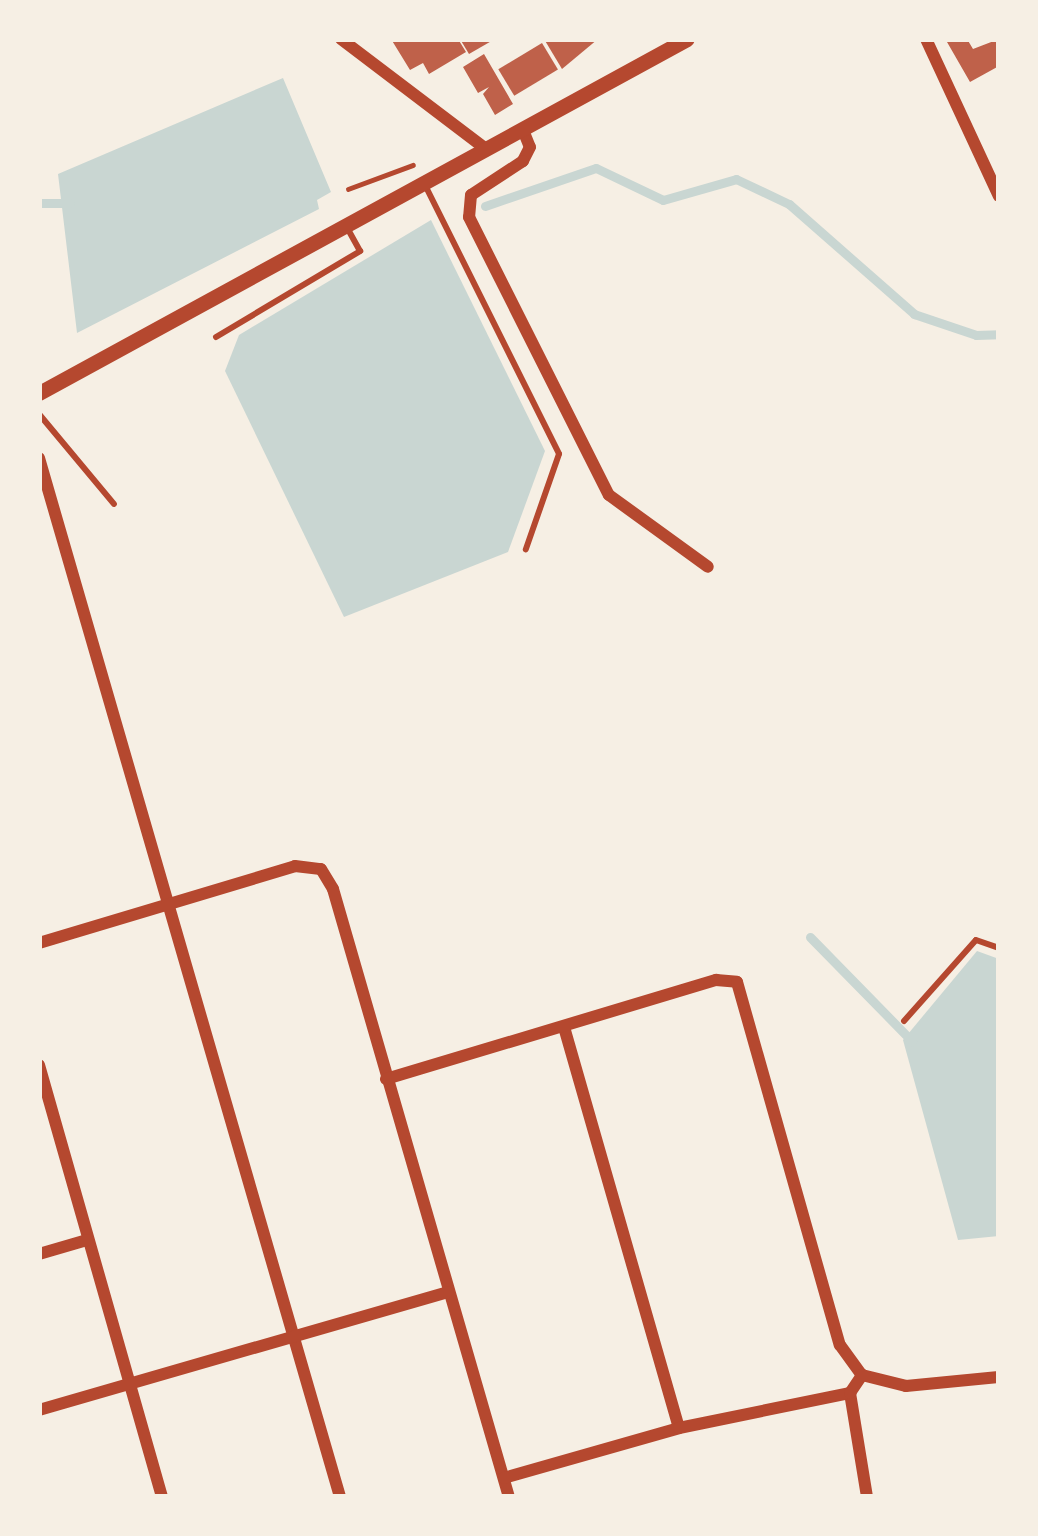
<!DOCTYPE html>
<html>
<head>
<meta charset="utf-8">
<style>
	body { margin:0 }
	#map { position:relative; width:1038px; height:1536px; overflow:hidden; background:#f6efe4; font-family:"Exo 2",sans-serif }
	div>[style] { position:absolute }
	.water>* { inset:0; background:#c9d6d2 }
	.stream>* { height:9px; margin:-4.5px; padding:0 4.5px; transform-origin:4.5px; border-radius:4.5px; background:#c9d6d2 }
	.building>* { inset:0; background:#bf614a; transform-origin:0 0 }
	.path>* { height:4.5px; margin:-2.25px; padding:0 2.25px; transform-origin:2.25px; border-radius:2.25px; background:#b5482f }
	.service>* { height:6px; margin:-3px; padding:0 3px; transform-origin:3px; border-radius:3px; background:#b5482f }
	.minor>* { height:12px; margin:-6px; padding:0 6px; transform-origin:6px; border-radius:6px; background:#b5482f }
	.tertiary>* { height:15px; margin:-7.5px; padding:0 7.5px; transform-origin:7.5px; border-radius:7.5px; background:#b5482f }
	span { translate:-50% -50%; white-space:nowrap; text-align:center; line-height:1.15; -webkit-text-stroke:10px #f6efe4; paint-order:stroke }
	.frame { position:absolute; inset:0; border:42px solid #f6efe4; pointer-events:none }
</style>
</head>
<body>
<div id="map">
	<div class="water">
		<div style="clip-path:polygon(283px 78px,331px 192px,317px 200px,319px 209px,77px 333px,58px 174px)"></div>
		<div style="clip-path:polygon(431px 220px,545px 451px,508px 552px,344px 617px,225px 371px,239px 335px)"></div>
		<div style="clip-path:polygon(977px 951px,999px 959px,999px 1236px,958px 1240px,903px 1040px)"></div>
	</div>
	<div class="stream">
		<div style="left:39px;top:203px;width:31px"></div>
		<div style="left:485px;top:206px;width:117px;rotate:-18.9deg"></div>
		<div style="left:596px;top:168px;width:74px;rotate:25.5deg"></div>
		<div style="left:663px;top:200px;width:76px;rotate:-16deg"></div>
		<div style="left:736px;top:179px;width:59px;rotate:25.3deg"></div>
		<div style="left:789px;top:204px;width:167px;rotate:41.3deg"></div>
		<div style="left:914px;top:314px;width:65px;rotate:18.7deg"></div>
		<div style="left:976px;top:335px;width:23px;rotate:-2deg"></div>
		<div style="left:810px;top:937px;width:146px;rotate:45.6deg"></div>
	</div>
	<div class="building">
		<div style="clip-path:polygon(391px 39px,458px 39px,466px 52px,429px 74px,423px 63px,410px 70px)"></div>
		<div style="clip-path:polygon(460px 39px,495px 39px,469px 54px)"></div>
		<div style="clip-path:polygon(544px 39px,598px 39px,562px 69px)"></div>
		<div style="clip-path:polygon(967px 39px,973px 49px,999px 39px,999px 66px,970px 82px,947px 42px)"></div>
		<div style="left:542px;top:43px;width:31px;height:51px;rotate:59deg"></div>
		<div style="clip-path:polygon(484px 54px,513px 104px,495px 115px,483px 94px,489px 87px,478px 93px,463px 67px)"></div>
	</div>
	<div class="path">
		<div style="left:348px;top:189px;width:69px;rotate:-20.3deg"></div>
	</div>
	<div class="service">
		<div style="left:426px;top:187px;width:298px;rotate:63.5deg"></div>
		<div style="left:559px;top:454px;width:101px;rotate:109.2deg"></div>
		<div style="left:216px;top:337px;width:168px;rotate:-30.8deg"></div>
		<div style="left:360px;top:251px;width:26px;rotate:-119deg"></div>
		<div style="left:39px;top:414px;width:117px;rotate:50.2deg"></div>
		<div style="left:904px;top:1021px;width:108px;rotate:-48.4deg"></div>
		<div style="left:976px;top:940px;width:24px;rotate:19deg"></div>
	</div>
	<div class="minor">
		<div style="left:341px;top:39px;width:183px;rotate:37.2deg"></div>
		<div style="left:926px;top:39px;width:173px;rotate:65.1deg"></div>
		<div style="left:523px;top:130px;width:18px;rotate:68deg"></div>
		<div style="left:530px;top:147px;width:16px;rotate:117deg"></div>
		<div style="left:523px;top:161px;width:62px;rotate:146.8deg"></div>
		<div style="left:471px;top:195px;width:22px;rotate:95deg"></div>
		<div style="left:469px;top:217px;width:311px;rotate:63.3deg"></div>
		<div style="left:609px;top:495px;width:122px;rotate:36deg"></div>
		<div style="left:39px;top:458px;width:1082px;rotate:73.84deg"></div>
		<div style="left:39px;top:943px;width:267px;rotate:-16.7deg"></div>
		<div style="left:295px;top:866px;width:26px;rotate:7deg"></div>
		<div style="left:321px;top:869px;width:23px;rotate:59deg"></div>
		<div style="left:333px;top:889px;width:633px;rotate:73.86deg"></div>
		<div style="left:564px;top:1027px;width:417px;rotate:74deg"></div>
		<div style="left:39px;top:1065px;width:449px;rotate:74.1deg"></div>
		<div style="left:386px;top:1079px;width:345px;rotate:-16.7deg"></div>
		<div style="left:716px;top:980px;width:21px;rotate:5deg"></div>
		<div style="left:737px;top:982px;width:377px;rotate:74.2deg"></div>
		<div style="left:840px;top:1345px;width:37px;rotate:54deg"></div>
		<div style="left:862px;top:1375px;width:45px;rotate:14deg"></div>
		<div style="left:906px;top:1386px;width:93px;rotate:-5.5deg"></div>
		<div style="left:39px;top:1254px;width:50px;rotate:-16.3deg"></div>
		<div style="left:850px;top:1393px;width:105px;rotate:80.7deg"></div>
		<div style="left:39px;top:1410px;width:425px;rotate:-16.1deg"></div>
		<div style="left:504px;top:1478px;width:182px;rotate:-15.9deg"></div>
		<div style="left:679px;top:1428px;width:175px;rotate:-11.6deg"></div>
		<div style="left:850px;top:1393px;width:22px;rotate:-56deg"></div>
	</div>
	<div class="tertiary">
		<div style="left:39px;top:393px;width:738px;rotate:-28.65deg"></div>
	</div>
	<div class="frame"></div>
</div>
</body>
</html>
